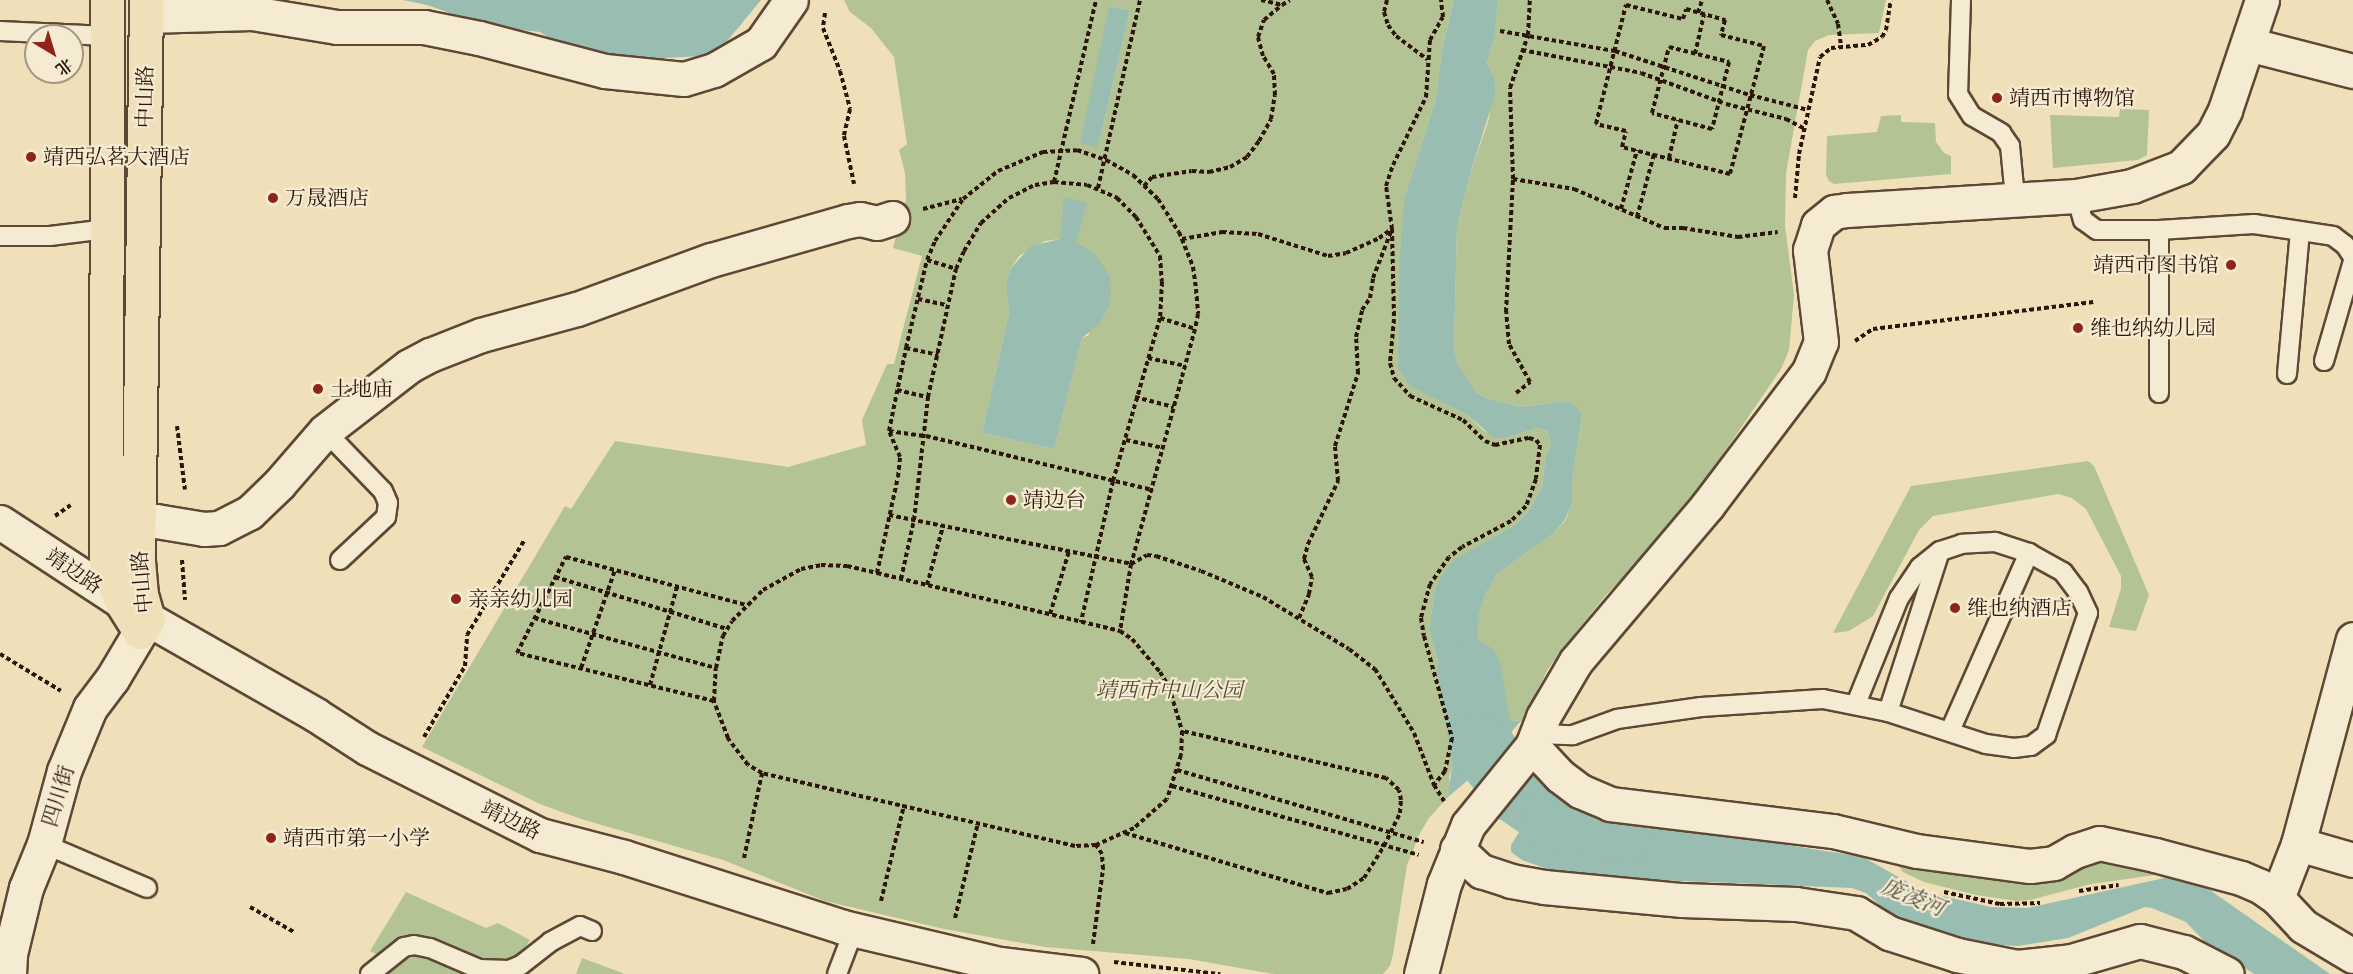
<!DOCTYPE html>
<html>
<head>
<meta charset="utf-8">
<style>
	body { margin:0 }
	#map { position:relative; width:2353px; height:974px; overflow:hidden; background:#efe0b9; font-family:"IM FELL Great Primer","Noto Serif SC",serif }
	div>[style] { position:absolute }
	.green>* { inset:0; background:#b3c394 }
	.water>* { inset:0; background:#9abdb2 }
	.river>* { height:64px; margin:-32px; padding:0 32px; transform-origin:32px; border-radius:32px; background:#9abdb2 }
	.path>* { height:4px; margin-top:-2px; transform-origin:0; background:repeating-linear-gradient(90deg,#2d1509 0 4.5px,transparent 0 7.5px) }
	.roads { filter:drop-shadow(2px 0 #5e4835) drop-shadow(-2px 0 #5e4835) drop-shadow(0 2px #5e4835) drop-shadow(0 -2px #5e4835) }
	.service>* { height:18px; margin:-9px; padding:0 9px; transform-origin:9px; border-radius:9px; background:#f5ebd2 }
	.minor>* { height:33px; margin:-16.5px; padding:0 16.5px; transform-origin:16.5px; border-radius:16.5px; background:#f5ebd2 }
	.secondary>* { height:33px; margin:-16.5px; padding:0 16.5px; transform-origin:16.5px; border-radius:16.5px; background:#f5ebd2 }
	.primary>* { height:33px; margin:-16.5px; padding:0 16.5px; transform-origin:16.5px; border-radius:16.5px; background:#efe0b9 }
	.dots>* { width:16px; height:16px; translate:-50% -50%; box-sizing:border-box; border:3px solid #f5ebd2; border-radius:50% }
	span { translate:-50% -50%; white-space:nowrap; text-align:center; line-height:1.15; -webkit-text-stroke:4.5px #f5ebd2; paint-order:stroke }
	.street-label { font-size:21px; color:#2d1509 }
	.poi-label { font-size:21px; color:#2d1509 }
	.left { translate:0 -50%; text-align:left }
	.right { translate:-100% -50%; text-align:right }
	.park-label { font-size:21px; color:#554933; font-style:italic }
	.water-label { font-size:22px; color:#535044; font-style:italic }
	.north { position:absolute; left:24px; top:24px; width:60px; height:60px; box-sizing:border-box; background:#f5ebd2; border:2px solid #a59582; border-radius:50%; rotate:142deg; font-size:16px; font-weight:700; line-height:24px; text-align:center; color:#2d1509 }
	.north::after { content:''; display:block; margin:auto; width:21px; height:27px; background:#8f2418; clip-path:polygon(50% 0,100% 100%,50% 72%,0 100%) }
</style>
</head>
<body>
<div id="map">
	<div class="green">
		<div style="clip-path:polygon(evenodd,844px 0,1454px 0,1443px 45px,1435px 102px,1404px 199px,1398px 346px,1452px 407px,1466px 414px,1484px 431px,1505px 438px,1537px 428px,1547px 431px,1551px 443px,1545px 459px,1542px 488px,1527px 513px,1515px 525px,1471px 551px,1435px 589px,1429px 630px,1457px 726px,1455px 753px,1449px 778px,1451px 787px,1448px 797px,1429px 818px,1420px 833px,1407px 865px,1393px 954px,1390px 966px,1383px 974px,1274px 974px,1189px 959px,1045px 947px,944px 929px,825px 901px,723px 860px,581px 819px,540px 804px,422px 747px,565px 506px,571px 509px,615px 441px,788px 467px,866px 445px,862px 420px,887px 364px,894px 364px,922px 256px,893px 248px,906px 199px,905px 173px,899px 150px,907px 144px,894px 57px,871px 28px,850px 12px,844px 0,1109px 6px,1130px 10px,1098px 147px,1109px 6px,844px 0,1060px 239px,1076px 242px,1090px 250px,1089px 335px,1082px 338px,1054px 449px,982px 433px,1009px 313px,1006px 284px,1011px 268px,1019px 256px,1045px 241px,1060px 239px)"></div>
		<div style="clip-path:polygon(1498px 0,1886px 0,1879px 33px,1829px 35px,1815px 41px,1808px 50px,1786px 173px,1785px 226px,1794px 295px,1789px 350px,1781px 369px,1676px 523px,1605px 596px,1576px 632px,1548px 669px,1522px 720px,1509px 721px,1499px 713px,1494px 698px,1491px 674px,1478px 638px,1479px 616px,1486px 593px,1497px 574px,1554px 533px,1565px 521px,1572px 504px,1572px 482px,1582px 415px,1566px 401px,1521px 407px,1486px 398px,1476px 392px,1467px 381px,1458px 365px,1454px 346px,1457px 227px,1471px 171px,1489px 119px,1494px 77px,1487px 63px,1495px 33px)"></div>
		<div style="clip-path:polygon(2120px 109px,2149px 110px,2147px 155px,2138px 160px,2053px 168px,2050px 115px,2119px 117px)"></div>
		<div style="clip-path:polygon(1901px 115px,1901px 122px,1935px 123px,1936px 142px,1944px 153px,1951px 156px,1951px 174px,1834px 184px,1829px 181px,1826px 175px,1827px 136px,1877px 132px,1881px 116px)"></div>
		<div style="clip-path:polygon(2088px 461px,2094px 466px,2149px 595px,2136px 631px,2109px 627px,2121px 589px,2121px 576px,2086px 509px,2072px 498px,2058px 494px,1933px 516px,1919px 530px,1873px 616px,1849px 631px,1833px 633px,1911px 486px)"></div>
		<div style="clip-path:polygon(2085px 855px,2159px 871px,2155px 875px,2091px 884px,2030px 900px,2016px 901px,1976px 895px,1924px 882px,1903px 872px,1899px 866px,1905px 860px)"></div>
		<div style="clip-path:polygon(406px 892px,486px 928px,498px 923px,530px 940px,520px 956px,509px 960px,484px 964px,430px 939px,402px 936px,382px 952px,376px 954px,370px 951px)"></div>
		<div style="clip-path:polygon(416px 956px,437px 961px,456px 972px,465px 974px,382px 974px,401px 961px)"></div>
		<div style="clip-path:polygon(582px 958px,625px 974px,576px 974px)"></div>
	</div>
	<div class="water">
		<div style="clip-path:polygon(403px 0,761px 0,719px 51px,703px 56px,646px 59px,610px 57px,560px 45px,540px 32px,487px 26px,427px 5px)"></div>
		<div style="clip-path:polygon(1454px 0,1498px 0,1495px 34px,1487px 63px,1494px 77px,1495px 95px,1471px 171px,1457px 227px,1454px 346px,1458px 365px,1476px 392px,1486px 398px,1521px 407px,1566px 401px,1576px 406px,1582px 415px,1572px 482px,1572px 504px,1564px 521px,1554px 533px,1497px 574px,1486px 593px,1479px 616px,1478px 638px,1491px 674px,1499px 713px,1509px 721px,1522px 720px,1467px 781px,1448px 797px,1457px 726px,1429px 630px,1435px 589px,1443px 574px,1454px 560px,1515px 525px,1527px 513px,1542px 488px,1545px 459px,1551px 443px,1547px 431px,1537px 428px,1505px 438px,1494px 438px,1466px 414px,1410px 386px,1398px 368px,1399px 273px,1404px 199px,1435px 102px,1443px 45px)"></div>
		<div style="clip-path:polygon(1109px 6px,1130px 10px,1098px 147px,1080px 143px)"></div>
		<div style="clip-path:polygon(1064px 197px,1087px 203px,1076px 242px,1090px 250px,1101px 262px,1109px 276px,1111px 292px,1108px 308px,1100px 323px,1082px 338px,1054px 449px,982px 433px,1009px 313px,1006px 284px,1011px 268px,1031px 246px,1060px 239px)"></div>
		<div style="clip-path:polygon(1550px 801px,1613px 817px,1863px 857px,1925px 892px,1991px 907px,2028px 908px,2169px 877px,2189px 881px,2207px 888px,2330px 974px,2254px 974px,2205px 942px,2186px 922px,2152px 908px,2145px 907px,2068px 938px,2018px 946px,1988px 944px,1955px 940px,1925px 933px,1892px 916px,1866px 893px,1852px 888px,1607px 878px,1551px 870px,1522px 860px,1511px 852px,1511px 845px,1531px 813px)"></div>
	</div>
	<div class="river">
		<div style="left:1469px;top:671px;width:77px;rotate:80.3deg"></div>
		<div style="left:1482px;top:747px;width:57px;rotate:52.1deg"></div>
		<div style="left:1517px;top:792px;width:44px;rotate:34.8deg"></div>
		<div style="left:1553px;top:817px;width:71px;rotate:11.3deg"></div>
	</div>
	<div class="path">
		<div style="left:1261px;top:0;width:22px;rotate:13deg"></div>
		<div style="left:1282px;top:5px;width:9px;rotate:-32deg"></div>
		<div style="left:1387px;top:0;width:12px;rotate:104deg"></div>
		<div style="left:1384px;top:12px;width:14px;rotate:73deg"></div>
		<div style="left:1388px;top:25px;width:14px;rotate:54deg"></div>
		<div style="left:1396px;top:36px;width:39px;rotate:37deg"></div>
		<div style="left:1827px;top:0;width:26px;rotate:65deg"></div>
		<div style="left:1838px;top:24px;width:22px;rotate:82deg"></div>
		<div style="left:1626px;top:5px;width:59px;rotate:13.8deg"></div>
		<div style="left:1683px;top:19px;width:10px;rotate:-73deg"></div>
		<div style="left:1686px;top:9px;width:41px;rotate:15.8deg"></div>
		<div style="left:1725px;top:20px;width:16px;rotate:105deg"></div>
		<div style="left:1721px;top:35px;width:44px;rotate:14.3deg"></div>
		<div style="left:1764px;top:46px;width:132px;rotate:104.9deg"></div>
		<div style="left:1730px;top:174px;width:111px;rotate:-166deg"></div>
		<div style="left:1622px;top:147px;width:16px;rotate:-76deg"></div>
		<div style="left:1626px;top:131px;width:31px;rotate:-167deg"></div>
		<div style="left:1596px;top:124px;width:123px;rotate:-75.9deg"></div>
		<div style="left:825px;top:13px;width:15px;rotate:98deg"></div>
		<div style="left:823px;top:28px;width:46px;rotate:68.4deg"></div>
		<div style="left:840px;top:71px;width:39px;rotate:75deg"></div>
		<div style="left:850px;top:109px;width:28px;rotate:103deg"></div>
		<div style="left:844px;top:136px;width:49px;rotate:78.2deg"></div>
		<div style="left:1698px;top:13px;width:14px;rotate:-73deg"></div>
		<div style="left:1500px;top:31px;width:117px;rotate:9.9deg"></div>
		<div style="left:1615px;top:51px;width:142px;rotate:18.1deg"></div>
		<div style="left:1750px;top:95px;width:60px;rotate:14.5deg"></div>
		<div style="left:1669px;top:47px;width:62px;rotate:14deg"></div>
		<div style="left:1729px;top:62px;width:69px;rotate:104.2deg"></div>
		<div style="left:1712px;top:129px;width:62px;rotate:-165.1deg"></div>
		<div style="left:1652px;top:113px;width:68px;rotate:-75.6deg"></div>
		<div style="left:1522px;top:50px;width:121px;rotate:10.9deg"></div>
		<div style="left:1641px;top:73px;width:90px;rotate:20deg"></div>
		<div style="left:1726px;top:104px;width:62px;rotate:14deg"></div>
		<div style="left:1786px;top:119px;width:21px;rotate:28deg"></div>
		<div style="left:1695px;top:54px;width:41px;rotate:-77.3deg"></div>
		<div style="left:1669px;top:158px;width:39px;rotate:-77deg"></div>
		<div style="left:1513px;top:179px;width:62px;rotate:9.3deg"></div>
		<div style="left:1574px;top:189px;width:98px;rotate:23.4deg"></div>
		<div style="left:1664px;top:228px;width:19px"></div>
		<div style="left:1683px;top:228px;width:56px;rotate:9.3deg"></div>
		<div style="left:1738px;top:237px;width:40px;rotate:-7.1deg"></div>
		<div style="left:1054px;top:182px;width:187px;rotate:-77deg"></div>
		<div style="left:1144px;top:186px;width:12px;rotate:-48deg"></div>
		<div style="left:1152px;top:177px;width:40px;rotate:-8.5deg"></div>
		<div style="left:1192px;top:171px;width:17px;rotate:3deg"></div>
		<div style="left:1209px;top:172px;width:22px;rotate:-13deg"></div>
		<div style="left:1230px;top:167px;width:20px;rotate:-30deg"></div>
		<div style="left:1247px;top:157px;width:20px;rotate:-53deg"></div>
		<div style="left:1259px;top:141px;width:25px;rotate:-61deg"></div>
		<div style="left:1271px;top:119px;width:24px;rotate:-81deg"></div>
		<div style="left:1275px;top:95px;width:21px;rotate:-93deg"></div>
		<div style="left:1274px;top:74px;width:21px;rotate:-121deg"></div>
		<div style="left:1263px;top:56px;width:20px;rotate:-105deg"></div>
		<div style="left:1258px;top:37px;width:18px;rotate:-71deg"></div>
		<div style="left:1264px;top:20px;width:23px;rotate:-40deg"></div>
		<div style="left:1098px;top:188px;width:193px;rotate:-77.4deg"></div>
		<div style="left:1795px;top:198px;width:44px;rotate:-84.8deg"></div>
		<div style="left:1799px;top:154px;width:99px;rotate:-77.8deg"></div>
		<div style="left:1820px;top:57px;width:14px;rotate:-39deg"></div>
		<div style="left:1831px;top:48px;width:37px;rotate:-5deg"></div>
		<div style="left:1868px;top:45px;width:16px;rotate:-30deg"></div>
		<div style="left:1882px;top:37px;width:8px;rotate:-60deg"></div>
		<div style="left:1886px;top:30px;width:30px;rotate:-81deg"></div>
		<div style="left:923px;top:209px;width:40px;rotate:-14.4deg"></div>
		<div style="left:1621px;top:209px;width:61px;rotate:-74.8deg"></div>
		<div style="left:1637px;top:217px;width:65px;rotate:-74.9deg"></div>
		<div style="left:1182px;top:239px;width:41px;rotate:-9.9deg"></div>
		<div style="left:1222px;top:232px;width:36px;rotate:3deg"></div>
		<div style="left:1258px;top:234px;width:73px;rotate:17.4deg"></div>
		<div style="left:1328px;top:256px;width:18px;rotate:-9deg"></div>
		<div style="left:1346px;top:253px;width:36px;rotate:-24deg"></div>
		<div style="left:1379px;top:238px;width:16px;rotate:-35deg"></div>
		<div style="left:1392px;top:229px;width:90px;rotate:88.7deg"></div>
		<div style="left:1394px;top:319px;width:44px;rotate:95.2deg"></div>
		<div style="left:1390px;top:363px;width:16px;rotate:75deg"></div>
		<div style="left:1394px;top:378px;width:24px;rotate:48deg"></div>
		<div style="left:1410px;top:396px;width:58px;rotate:24.4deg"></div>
		<div style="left:1463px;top:420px;width:30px;rotate:44deg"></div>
		<div style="left:1485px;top:441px;width:11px;rotate:22deg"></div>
		<div style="left:1495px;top:445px;width:35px;rotate:-12deg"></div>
		<div style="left:1529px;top:438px;width:7px;rotate:16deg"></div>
		<div style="left:1536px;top:440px;width:6px;rotate:51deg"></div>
		<div style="left:1540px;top:445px;width:34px;rotate:97deg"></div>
		<div style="left:1536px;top:479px;width:29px;rotate:110deg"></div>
		<div style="left:1526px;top:506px;width:21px;rotate:135deg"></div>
		<div style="left:1511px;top:521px;width:55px;rotate:152deg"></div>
		<div style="left:1462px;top:547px;width:16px;rotate:142deg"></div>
		<div style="left:1449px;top:557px;width:33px;rotate:125deg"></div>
		<div style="left:1430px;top:584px;width:35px;rotate:105deg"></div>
		<div style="left:1421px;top:618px;width:18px;rotate:81deg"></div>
		<div style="left:1424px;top:636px;width:106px;rotate:74.6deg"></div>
		<div style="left:1452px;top:738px;width:34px;rotate:102deg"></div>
		<div style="left:1445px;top:771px;width:18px;rotate:128deg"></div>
		<div style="left:927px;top:260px;width:30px;rotate:17deg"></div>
		<div style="left:918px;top:299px;width:30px;rotate:12deg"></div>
		<div style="left:1160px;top:318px;width:37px;rotate:17deg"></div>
		<div style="left:1855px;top:341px;width:22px;rotate:-34deg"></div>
		<div style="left:1873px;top:329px;width:222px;rotate:-7deg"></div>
		<div style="left:906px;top:348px;width:33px;rotate:12deg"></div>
		<div style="left:1148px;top:358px;width:38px;rotate:12deg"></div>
		<div style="left:897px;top:390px;width:32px;rotate:13deg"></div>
		<div style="left:1516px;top:393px;width:18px;rotate:-38deg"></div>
		<div style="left:1530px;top:382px;width:43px;rotate:-118.9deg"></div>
		<div style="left:1509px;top:344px;width:32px;rotate:-95deg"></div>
		<div style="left:1506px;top:312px;width:133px;rotate:-87deg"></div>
		<div style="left:1513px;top:179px;width:91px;rotate:-91.9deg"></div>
		<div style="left:1510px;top:88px;width:56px;rotate:-71.2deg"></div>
		<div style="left:1528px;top:35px;width:35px;rotate:-87deg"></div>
		<div style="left:1135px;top:397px;width:40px;rotate:14.4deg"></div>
		<div style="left:177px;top:426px;width:64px;rotate:82.9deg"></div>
		<div style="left:889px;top:431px;width:37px;rotate:8deg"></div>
		<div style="left:926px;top:436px;width:233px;rotate:13.4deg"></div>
		<div style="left:1126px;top:440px;width:39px;rotate:12deg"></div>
		<div style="left:889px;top:515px;width:247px;rotate:11.4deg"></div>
		<div style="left:1131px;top:564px;width:18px;rotate:-29deg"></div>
		<div style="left:1147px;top:555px;width:9px;rotate:6deg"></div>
		<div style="left:1156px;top:556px;width:47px;rotate:18.4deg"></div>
		<div style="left:1201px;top:571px;width:67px;rotate:22.8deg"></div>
		<div style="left:1263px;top:597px;width:100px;rotate:31.2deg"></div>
		<div style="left:1349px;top:649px;width:33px;rotate:38deg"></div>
		<div style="left:1375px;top:669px;width:75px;rotate:58.6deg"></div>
		<div style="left:1414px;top:733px;width:56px;rotate:69deg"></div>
		<div style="left:1434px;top:785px;width:19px;rotate:58deg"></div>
		<div style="left:55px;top:516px;width:19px;rotate:-35deg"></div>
		<div style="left:182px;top:560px;width:40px;rotate:85.7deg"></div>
		<div style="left:821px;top:565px;width:26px;rotate:2deg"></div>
		<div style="left:847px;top:566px;width:31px;rotate:13deg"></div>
		<div style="left:877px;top:573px;width:250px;rotate:13.4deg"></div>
		<div style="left:1120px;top:631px;width:14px;rotate:34deg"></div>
		<div style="left:1132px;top:639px;width:43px;rotate:49.7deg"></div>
		<div style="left:1160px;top:672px;width:17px;rotate:59deg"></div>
		<div style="left:1169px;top:687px;width:46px;rotate:73.5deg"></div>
		<div style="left:1182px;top:731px;width:24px;rotate:92deg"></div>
		<div style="left:1181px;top:755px;width:46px;rotate:107.7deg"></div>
		<div style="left:1167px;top:799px;width:44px;rotate:138.7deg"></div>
		<div style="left:1134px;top:828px;width:42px;rotate:155.9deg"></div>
		<div style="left:1096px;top:845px;width:21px;rotate:177deg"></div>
		<div style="left:1075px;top:846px;width:321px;rotate:-166.9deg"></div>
		<div style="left:762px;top:773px;width:16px;rotate:-150deg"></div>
		<div style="left:748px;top:765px;width:34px;rotate:-127deg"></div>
		<div style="left:728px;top:738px;width:40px;rotate:-111deg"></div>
		<div style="left:714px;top:701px;width:33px;rotate:-87deg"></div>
		<div style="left:716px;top:668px;width:33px;rotate:-78deg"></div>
		<div style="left:723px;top:636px;width:17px;rotate:-59deg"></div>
		<div style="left:732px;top:621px;width:44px;rotate:-45deg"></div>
		<div style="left:763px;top:590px;width:43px;rotate:-28.9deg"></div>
		<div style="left:801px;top:569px;width:20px;rotate:-11deg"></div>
		<div style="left:877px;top:573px;width:98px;rotate:-77.7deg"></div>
		<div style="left:898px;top:477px;width:20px;rotate:-84deg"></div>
		<div style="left:900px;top:457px;width:28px;rotate:-113deg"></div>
		<div style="left:889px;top:431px;width:85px;rotate:-78.4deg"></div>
		<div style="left:906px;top:348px;width:90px;rotate:-76.6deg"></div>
		<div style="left:927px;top:260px;width:21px;rotate:-67deg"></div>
		<div style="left:935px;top:241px;width:50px;rotate:-56.3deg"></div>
		<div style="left:963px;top:199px;width:45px;rotate:-38.7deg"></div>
		<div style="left:998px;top:171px;width:49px;rotate:-22.9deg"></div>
		<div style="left:1043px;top:152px;width:34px;rotate:-3deg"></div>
		<div style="left:1077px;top:150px;width:31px;rotate:19deg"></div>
		<div style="left:1106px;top:160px;width:31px;rotate:29deg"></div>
		<div style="left:1133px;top:175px;width:35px;rotate:44deg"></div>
		<div style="left:1158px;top:199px;width:39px;rotate:58deg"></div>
		<div style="left:1179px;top:232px;width:38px;rotate:68deg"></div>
		<div style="left:1193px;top:267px;width:22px;rotate:82deg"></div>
		<div style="left:1196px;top:289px;width:25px;rotate:85deg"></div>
		<div style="left:1198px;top:314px;width:15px;rotate:101deg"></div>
		<div style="left:1195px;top:329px;width:244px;rotate:105.2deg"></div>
		<div style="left:1131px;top:564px;width:68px;rotate:99.3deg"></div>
		<div style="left:555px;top:577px;width:180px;rotate:16.8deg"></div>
		<div style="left:901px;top:579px;width:60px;rotate:-77.6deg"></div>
		<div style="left:914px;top:520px;width:124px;rotate:-83.5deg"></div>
		<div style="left:928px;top:397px;width:131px;rotate:-77.7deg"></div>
		<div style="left:956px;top:269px;width:20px;rotate:-66deg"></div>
		<div style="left:964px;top:251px;width:33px;rotate:-59deg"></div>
		<div style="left:981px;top:223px;width:38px;rotate:-42deg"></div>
		<div style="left:1009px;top:198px;width:29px;rotate:-27deg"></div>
		<div style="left:1035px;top:185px;width:19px;rotate:-9deg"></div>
		<div style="left:1054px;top:182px;width:33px;rotate:5deg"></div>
		<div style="left:1087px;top:185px;width:33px;rotate:23deg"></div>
		<div style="left:1117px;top:198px;width:27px;rotate:45deg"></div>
		<div style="left:1136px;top:217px;width:46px;rotate:58.4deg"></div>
		<div style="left:1160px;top:256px;width:26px;rotate:86deg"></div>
		<div style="left:1162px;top:282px;width:36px;rotate:93deg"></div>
		<div style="left:1160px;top:318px;width:170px;rotate:106.1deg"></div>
		<div style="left:1113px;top:481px;width:145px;rotate:102.8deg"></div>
		<div style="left:927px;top:585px;width:61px;rotate:-74.8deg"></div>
		<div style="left:1050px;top:614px;width:66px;rotate:-73.2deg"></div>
		<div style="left:534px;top:618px;width:189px;rotate:15.4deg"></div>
		<div style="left:1299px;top:618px;width:26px;rotate:-67deg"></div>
		<div style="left:1309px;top:594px;width:17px;rotate:-80deg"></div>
		<div style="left:1312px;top:577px;width:20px;rotate:-114deg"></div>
		<div style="left:1304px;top:559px;width:16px;rotate:-75deg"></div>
		<div style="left:1308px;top:544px;width:70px;rotate:-64.5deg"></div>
		<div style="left:1338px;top:481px;width:35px;rotate:-95deg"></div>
		<div style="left:1335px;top:446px;width:77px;rotate:-72.5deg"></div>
		<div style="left:1358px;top:373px;width:36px;rotate:-93deg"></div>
		<div style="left:1356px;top:337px;width:28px;rotate:-77deg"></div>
		<div style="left:1362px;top:310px;width:14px;rotate:-56deg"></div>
		<div style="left:1370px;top:298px;width:20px;rotate:-81deg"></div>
		<div style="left:1373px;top:278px;width:53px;rotate:-68.8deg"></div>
		<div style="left:1392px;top:229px;width:43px;rotate:-97.9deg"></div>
		<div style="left:1386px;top:186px;width:22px;rotate:-72deg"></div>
		<div style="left:1393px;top:165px;width:76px;rotate:-64.1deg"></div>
		<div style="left:1426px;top:97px;width:57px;rotate:-86deg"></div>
		<div style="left:1430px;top:40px;width:26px;rotate:-61deg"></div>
		<div style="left:1443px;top:17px;width:17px;rotate:-97deg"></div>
		<div style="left:0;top:654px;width:71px;rotate:31.2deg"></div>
		<div style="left:581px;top:668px;width:104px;rotate:-70.9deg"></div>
		<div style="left:650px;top:685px;width:102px;rotate:-74.6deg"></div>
		<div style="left:714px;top:701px;width:203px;rotate:-166.3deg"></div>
		<div style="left:517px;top:653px;width:108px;rotate:-63deg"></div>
		<div style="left:566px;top:557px;width:186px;rotate:14.9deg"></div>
		<div style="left:424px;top:737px;width:82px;rotate:-60deg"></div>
		<div style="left:465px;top:666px;width:31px;rotate:-86deg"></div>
		<div style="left:467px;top:635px;width:110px;rotate:-58.8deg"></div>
		<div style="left:1177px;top:770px;width:257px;rotate:16.3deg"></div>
		<div style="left:1172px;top:786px;width:256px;rotate:15.6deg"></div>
		<div style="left:1125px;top:833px;width:212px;rotate:16.5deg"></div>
		<div style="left:1328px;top:893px;width:19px;rotate:-12deg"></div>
		<div style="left:1347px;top:889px;width:20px;rotate:-33deg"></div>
		<div style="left:1364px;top:878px;width:38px;rotate:-58deg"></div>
		<div style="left:1384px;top:846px;width:37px;rotate:-64deg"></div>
		<div style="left:1400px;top:813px;width:13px;rotate:-86deg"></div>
		<div style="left:1401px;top:800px;width:10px;rotate:-101deg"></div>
		<div style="left:1399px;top:790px;width:18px;rotate:-137deg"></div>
		<div style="left:1386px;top:778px;width:209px;rotate:-167deg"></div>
		<div style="left:744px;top:858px;width:87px;rotate:-78deg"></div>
		<div style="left:2079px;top:891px;width:40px;rotate:-8.5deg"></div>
		<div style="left:1944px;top:892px;width:57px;rotate:12.1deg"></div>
		<div style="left:2000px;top:904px;width:40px;rotate:-1.4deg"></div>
		<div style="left:881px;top:901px;width:99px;rotate:-76.5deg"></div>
		<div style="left:250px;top:907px;width:51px;rotate:29.6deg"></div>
		<div style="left:955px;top:918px;width:98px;rotate:-76.4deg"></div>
		<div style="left:1093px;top:944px;width:76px;rotate:-82.4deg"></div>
		<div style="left:1103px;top:869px;width:15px;rotate:-94deg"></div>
		<div style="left:1102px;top:854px;width:11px;rotate:-124deg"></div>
		<div style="left:1114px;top:962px;width:107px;rotate:6.5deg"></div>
	</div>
	<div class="roads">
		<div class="service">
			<div style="left:1961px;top:0;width:94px;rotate:91.8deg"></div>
			<div style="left:1958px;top:94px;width:26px;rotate:58deg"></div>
			<div style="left:1972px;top:116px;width:34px;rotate:30deg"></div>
			<div style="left:2001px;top:133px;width:16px;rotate:55deg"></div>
			<div style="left:2010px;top:146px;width:52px;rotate:84.5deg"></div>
			<div style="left:0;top:31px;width:107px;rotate:2.7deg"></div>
			<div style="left:2076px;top:196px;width:25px;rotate:74deg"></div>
			<div style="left:2083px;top:220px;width:17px;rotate:36deg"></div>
			<div style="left:2097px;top:230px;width:62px"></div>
			<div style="left:2159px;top:230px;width:95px;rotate:-3.6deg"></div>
			<div style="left:2254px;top:224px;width:80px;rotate:8.6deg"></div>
			<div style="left:2333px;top:236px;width:15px;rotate:37deg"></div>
			<div style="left:2345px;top:245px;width:14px;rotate:56deg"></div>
			<div style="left:0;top:236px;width:50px"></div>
			<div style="left:50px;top:236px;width:56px;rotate:-7.1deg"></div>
			<div style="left:2324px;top:361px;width:104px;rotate:-73.8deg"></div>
			<div style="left:2287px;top:374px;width:143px;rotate:-84.8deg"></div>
			<div style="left:2159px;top:393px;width:163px;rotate:-90deg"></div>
			<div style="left:325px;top:431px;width:83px;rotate:46deg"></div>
			<div style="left:383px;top:491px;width:13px;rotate:67deg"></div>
			<div style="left:388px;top:503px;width:14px;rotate:98deg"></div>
			<div style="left:386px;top:517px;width:63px;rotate:136.9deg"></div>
			<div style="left:1888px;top:712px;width:169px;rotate:-72.1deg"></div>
			<div style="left:1950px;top:731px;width:195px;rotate:-66.1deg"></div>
			<div style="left:1536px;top:734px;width:37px;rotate:2deg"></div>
			<div style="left:1573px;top:735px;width:47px;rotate:-20deg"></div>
			<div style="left:1617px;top:719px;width:85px;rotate:-8.1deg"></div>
			<div style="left:1701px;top:707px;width:122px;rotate:-3.8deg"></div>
			<div style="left:1823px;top:699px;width:66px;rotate:11.3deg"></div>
			<div style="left:1888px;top:712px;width:103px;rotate:18.1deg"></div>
			<div style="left:1986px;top:744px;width:28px;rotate:8deg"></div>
			<div style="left:2014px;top:748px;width:17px;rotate:-7deg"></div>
			<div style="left:2031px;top:746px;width:19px;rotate:-36deg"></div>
			<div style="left:2046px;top:735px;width:129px;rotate:-71deg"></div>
			<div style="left:2088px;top:613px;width:23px;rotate:-115deg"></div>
			<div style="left:2078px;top:592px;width:25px;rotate:-127deg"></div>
			<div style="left:2063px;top:572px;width:39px;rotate:-151deg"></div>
			<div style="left:2029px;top:553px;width:36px;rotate:-162deg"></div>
			<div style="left:1995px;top:542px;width:33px;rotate:177deg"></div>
			<div style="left:1962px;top:544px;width:23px;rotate:162deg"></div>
			<div style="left:1940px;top:551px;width:26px;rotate:141deg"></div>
			<div style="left:1920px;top:567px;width:37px;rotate:124deg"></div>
			<div style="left:1899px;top:598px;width:114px;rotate:112.1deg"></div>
			<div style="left:44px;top:844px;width:112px;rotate:23.1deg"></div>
			<div style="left:370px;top:974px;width:43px;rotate:-38.5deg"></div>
			<div style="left:404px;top:947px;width:10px;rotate:-11deg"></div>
			<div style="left:414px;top:945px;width:16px;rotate:11deg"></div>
			<div style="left:430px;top:948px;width:53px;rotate:23.2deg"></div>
			<div style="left:479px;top:969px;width:30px;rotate:2deg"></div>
			<div style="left:509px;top:970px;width:13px;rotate:-23deg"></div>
			<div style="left:521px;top:965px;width:37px;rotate:-38deg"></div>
			<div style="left:550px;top:942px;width:34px;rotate:-28deg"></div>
			<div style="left:580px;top:926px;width:13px;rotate:23deg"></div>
			<div style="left:837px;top:974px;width:33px;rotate:-69deg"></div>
		</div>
		<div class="minor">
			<div style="left:146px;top:16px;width:106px;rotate:-1.6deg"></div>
			<div style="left:252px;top:13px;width:86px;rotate:9.4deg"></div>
			<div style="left:337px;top:27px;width:87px"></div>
			<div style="left:424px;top:27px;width:56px;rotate:11.3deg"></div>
			<div style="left:479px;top:38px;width:130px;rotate:14.7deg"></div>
			<div style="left:605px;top:71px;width:79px;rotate:5.8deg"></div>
			<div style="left:684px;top:79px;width:31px;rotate:-17deg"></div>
			<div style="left:714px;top:70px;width:54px;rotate:-29.9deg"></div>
			<div style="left:761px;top:43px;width:52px;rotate:-55.1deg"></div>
			<div style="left:2248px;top:44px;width:108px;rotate:14.4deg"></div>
			<div style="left:139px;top:522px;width:17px;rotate:-3deg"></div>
			<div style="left:156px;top:521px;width:49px;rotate:9.5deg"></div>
			<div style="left:204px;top:529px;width:15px;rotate:-4deg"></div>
			<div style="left:219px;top:528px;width:34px;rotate:-27deg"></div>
			<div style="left:249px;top:513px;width:42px;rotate:-44deg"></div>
			<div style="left:279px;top:484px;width:70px;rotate:-49deg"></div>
			<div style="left:325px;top:431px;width:106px;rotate:-37.7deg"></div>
			<div style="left:409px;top:366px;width:24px;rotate:-28deg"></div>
			<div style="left:430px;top:355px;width:55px;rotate:-21.4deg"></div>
			<div style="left:481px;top:335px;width:99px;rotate:-15.2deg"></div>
			<div style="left:577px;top:309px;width:143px;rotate:-20.1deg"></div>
			<div style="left:711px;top:260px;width:142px;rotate:-15.9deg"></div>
			<div style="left:848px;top:221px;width:12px;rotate:-9deg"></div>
			<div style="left:860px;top:219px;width:17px;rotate:13deg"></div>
			<div style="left:877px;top:223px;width:16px;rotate:-18deg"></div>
			<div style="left:1532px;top:746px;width:41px;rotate:47deg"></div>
			<div style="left:1560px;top:776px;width:25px;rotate:37deg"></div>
			<div style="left:1580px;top:791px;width:33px;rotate:23deg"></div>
			<div style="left:1610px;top:804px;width:225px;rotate:6.9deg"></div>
			<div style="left:1833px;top:831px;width:86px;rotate:13.4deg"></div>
			<div style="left:1917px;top:851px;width:114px;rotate:7.6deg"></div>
			<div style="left:2030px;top:866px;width:24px;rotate:-7deg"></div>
			<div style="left:2054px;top:863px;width:24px;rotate:-30deg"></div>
			<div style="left:2075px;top:851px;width:25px;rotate:-18deg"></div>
			<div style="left:2099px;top:843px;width:57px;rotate:12.1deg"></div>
			<div style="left:2155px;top:855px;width:89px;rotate:15deg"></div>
			<div style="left:2241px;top:878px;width:21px;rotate:23deg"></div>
			<div style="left:2260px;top:886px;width:21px;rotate:35deg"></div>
			<div style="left:2277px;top:898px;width:38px;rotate:47deg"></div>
			<div style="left:2303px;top:926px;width:58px;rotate:31deg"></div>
			<div style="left:2298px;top:844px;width:57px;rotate:16.2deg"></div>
			<div style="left:1457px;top:849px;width:33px;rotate:43deg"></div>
			<div style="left:1481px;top:871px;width:32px;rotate:18deg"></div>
			<div style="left:1511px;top:881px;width:34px;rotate:10deg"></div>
			<div style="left:1544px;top:887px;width:139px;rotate:5.4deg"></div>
			<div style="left:1682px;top:900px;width:114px;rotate:2deg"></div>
			<div style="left:1796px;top:904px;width:61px;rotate:8.5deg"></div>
			<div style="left:1856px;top:913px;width:39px;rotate:31deg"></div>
			<div style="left:1889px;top:933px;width:71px;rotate:17.9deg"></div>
			<div style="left:1957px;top:955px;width:61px;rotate:11.3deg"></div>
			<div style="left:2017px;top:967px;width:54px;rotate:-6.3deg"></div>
			<div style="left:2071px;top:961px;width:72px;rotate:-16.2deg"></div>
			<div style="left:2140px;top:941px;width:45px;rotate:14deg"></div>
			<div style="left:2184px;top:952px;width:48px;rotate:27.1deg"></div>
			<div style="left:2277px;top:898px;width:58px;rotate:-68.7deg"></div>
			<div style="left:2298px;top:844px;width:212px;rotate:-75deg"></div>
			<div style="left:9px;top:974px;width:20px;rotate:-87deg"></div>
			<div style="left:10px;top:954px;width:68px;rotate:-76.4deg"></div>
			<div style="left:26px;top:888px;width:48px;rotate:-67.8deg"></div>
			<div style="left:44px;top:844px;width:76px;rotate:-74.7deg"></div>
			<div style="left:64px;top:771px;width:68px;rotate:-67.6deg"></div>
			<div style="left:90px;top:708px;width:36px;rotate:-53deg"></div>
			<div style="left:112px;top:679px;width:55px;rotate:-59.2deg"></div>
			<div style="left:1421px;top:974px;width:93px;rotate:-75.7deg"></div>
			<div style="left:1444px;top:884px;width:64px;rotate:-67.9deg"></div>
			<div style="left:1468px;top:825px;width:102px;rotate:-51deg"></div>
			<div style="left:1532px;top:746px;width:31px;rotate:-69deg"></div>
			<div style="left:1543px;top:717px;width:65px;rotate:-59.5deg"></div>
			<div style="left:1576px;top:661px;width:203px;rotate:-49.8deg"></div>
			<div style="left:1707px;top:506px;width:169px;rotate:-52.9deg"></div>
			<div style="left:1809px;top:371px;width:31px;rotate:-68deg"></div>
			<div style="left:1821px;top:342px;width:93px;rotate:-96.8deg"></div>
			<div style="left:1810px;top:250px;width:26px;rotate:-72deg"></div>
			<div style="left:1818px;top:225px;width:21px;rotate:-39deg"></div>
			<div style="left:1834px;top:212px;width:13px;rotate:-9deg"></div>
			<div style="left:1847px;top:210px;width:229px;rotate:-3.5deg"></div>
			<div style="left:2076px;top:196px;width:57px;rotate:-10.1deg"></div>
			<div style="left:2132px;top:186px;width:53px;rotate:-21.2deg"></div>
			<div style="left:2181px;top:167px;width:46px;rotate:-45.9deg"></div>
			<div style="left:2213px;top:134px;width:27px;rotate:-63deg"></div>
			<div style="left:2225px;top:110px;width:116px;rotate:-71.4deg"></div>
		</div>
		<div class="secondary">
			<div style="left:0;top:522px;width:177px;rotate:33.2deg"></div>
			<div style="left:148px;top:619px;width:193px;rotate:29.7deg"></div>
			<div style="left:316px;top:715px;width:61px;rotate:32.9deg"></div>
			<div style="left:367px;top:748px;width:194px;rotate:26.7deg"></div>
			<div style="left:540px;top:835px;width:87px;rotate:14.7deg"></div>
			<div style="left:624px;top:857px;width:230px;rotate:17.7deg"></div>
			<div style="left:843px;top:927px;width:161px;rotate:13.3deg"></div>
			<div style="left:1000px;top:964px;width:82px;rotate:7deg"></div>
		</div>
		<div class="primary">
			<div style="left:107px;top:0;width:564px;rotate:90.1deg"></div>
			<div style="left:106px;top:564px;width:42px;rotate:67.7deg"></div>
			<div style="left:122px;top:603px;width:34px;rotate:58deg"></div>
			<div style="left:140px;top:632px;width:15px;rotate:-58deg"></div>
			<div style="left:148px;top:619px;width:25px;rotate:-106deg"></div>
			<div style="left:141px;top:595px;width:34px;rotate:-95deg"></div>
			<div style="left:138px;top:561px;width:561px;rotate:-89.18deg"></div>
		</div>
	</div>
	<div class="dots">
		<div style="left:1997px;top:98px;background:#8f2418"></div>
		<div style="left:31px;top:157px;background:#8f2418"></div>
		<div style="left:273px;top:198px;background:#8f2418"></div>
		<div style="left:2231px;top:265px;background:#8f2418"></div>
		<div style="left:2078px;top:328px;background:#8f2418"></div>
		<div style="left:318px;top:389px;background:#8f2418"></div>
		<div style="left:1011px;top:500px;background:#8f2418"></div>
		<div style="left:456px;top:599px;background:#8f2418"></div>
		<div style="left:1955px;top:608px;background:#8f2418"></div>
		<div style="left:271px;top:838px;background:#8f2418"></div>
	</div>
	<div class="street-label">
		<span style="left:145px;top:97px;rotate:-89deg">中山路</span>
		<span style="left:74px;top:571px;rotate:34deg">靖边路</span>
		<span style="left:142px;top:582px;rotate:-95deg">中山路</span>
		<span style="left:58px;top:796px;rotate:-73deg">四川街</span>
		<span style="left:511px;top:820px;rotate:25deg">靖边路</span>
	</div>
	<div class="poi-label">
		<span class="left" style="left:2009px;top:98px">靖西市博物馆</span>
		<span class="left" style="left:43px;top:157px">靖西弘茗大酒店</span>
		<span class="left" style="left:285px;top:198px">万晟酒店</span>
		<span class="right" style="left:2219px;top:265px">靖西市图书馆</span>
		<span class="left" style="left:2090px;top:328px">维也纳幼儿园</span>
		<span class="left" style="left:330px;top:389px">土地庙</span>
		<span class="left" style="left:1023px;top:500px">靖边台</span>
		<span class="left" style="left:468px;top:599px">亲亲幼儿园</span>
		<span class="left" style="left:1967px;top:608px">维也纳酒店</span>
		<span class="left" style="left:283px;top:838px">靖西市第一小学</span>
	</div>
	<div class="park-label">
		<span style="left:1169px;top:690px">靖西市中山公园</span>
	</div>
	<div class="water-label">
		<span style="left:1913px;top:897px;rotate:22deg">庞凌河</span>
	</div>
	<div class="north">北</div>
</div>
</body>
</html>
